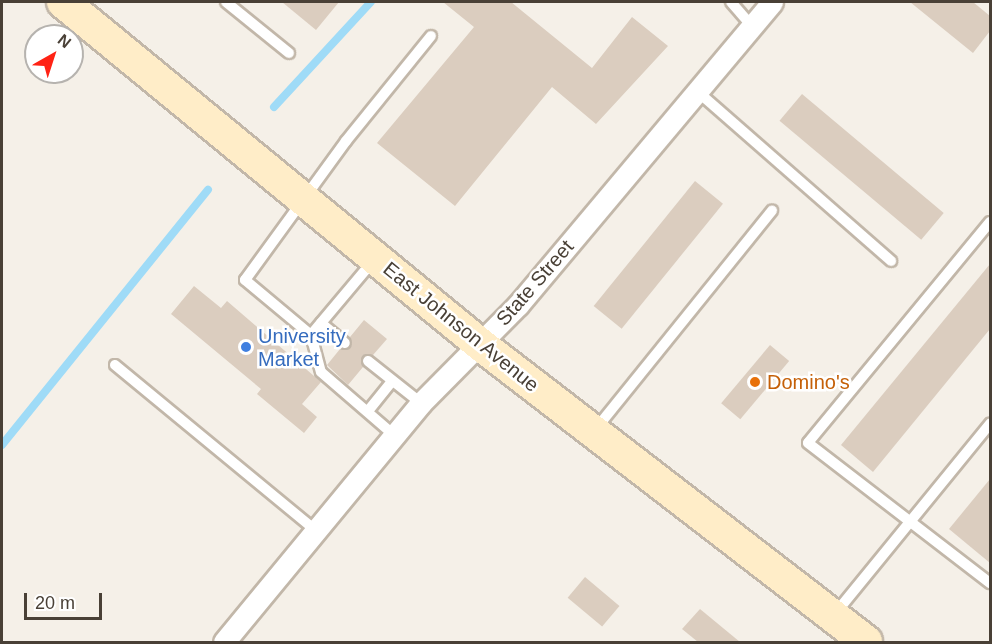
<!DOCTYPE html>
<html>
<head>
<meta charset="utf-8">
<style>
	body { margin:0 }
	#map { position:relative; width:992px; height:644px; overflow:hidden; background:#f5f0e8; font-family:Arial,sans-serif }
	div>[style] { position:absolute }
	.stream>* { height:8px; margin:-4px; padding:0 4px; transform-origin:4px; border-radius:4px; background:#9fdbf7 }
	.building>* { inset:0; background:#dbcdbf; transform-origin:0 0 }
	.roads { filter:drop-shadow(2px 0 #c2b7a9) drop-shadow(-2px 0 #c2b7a9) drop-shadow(0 2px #c2b7a9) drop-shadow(0 -2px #c2b7a9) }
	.service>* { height:10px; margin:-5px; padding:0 5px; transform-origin:5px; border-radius:5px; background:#fff }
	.minor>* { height:21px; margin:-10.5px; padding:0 10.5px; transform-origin:10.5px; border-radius:10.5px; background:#fff }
	.secondary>* { height:32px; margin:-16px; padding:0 16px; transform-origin:16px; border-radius:16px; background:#ffedc8 }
	.dots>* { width:16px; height:16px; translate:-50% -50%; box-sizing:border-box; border:3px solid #fff; border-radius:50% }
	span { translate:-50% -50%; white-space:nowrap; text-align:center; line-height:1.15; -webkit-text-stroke:5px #fff; paint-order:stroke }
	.street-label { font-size:20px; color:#494036 }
	.shop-label { font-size:20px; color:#366cbe }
	.left { translate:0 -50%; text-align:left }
	.food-label { font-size:20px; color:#c56008 }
	.frame { position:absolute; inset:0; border:3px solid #494036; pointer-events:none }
	.north { position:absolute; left:24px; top:24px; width:60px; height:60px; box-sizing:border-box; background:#fff; border:2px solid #b6b3af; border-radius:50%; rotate:39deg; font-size:16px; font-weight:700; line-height:24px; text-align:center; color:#494036 }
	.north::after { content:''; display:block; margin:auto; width:21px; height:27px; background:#ff2315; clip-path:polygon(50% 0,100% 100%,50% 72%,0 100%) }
	.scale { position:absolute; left:24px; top:593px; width:78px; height:27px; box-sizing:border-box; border:3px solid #494036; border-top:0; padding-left:8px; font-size:18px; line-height:21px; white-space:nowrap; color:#494036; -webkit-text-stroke:4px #fff; paint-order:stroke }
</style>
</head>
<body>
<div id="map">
	<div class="stream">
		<div style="left:274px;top:107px;width:143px;rotate:-47.3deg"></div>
		<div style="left:2px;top:445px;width:328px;rotate:-51.1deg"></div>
	</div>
	<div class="building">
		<div style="clip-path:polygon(282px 2px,339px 2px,316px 30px)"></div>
		<div style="clip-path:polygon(443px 2px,511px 2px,592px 68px,632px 17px,668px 46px,596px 124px,552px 87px,455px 206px,377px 143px,474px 27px)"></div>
		<div style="clip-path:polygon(910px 2px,973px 2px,990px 16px,990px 31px,973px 53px)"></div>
		<div style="left:802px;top:94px;width:185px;height:35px;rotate:40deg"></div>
		<div style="left:695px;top:181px;width:36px;height:161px;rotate:39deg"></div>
		<div style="clip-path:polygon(990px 264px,990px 329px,873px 472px,841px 445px)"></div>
		<div style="clip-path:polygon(194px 286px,221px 308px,227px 301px,321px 382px,302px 404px,317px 417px,304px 433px,257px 394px,261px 389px,171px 314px)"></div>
		<div style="clip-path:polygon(364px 320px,387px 339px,373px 355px,363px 356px,363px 367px,348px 385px,327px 365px,340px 349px,351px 347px,350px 337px)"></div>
		<div style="left:770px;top:345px;width:25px;height:76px;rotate:40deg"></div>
		<div style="clip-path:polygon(990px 479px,990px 563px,949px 529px)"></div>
		<div style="left:585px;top:577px;width:45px;height:27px;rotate:40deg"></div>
		<div style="clip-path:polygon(700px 609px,740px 642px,698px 642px,682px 629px)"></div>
	</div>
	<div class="roads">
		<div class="service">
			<div style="left:226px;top:2px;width:81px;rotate:39deg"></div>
			<div style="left:731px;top:2px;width:32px;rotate:49deg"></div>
			<div style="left:697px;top:91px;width:258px;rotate:41.2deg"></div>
			<div style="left:990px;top:222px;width:286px;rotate:129.5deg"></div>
			<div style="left:808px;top:443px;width:230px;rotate:37.6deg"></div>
			<div style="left:373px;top:261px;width:97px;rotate:130deg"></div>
			<div style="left:311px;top:335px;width:86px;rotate:-140.2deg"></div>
			<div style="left:245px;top:280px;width:172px;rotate:-54deg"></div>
			<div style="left:346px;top:141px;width:135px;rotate:-51deg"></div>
			<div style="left:321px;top:323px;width:31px;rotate:40deg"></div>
			<div style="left:311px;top:335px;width:38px;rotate:75deg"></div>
			<div style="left:321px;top:372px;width:96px;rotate:40.8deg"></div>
			<div style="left:368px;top:361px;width:68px;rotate:38.4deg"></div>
			<div style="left:115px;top:365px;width:259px;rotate:39.5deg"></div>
			<div style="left:368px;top:411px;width:38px;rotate:-51deg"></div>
			<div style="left:595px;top:430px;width:282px;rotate:-51.1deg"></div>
			<div style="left:834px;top:615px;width:247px;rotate:-50.8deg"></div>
		</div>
		<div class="minor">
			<div style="left:224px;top:642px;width:310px;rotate:-50.5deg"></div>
			<div style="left:421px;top:403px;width:138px;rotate:-45.3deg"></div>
			<div style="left:518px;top:305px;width:395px;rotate:-50deg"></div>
		</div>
		<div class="secondary">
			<div style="left:63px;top:2px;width:541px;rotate:39.37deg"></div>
			<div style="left:481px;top:345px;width:486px;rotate:37.6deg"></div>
		</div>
	</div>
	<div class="dots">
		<div style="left:246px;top:347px;background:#3f7fe0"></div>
		<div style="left:755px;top:382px;background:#e8710a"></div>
	</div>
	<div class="street-label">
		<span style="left:535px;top:283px;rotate:-49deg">State Street</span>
		<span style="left:461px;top:327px;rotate:39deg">East Johnson Avenue</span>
	</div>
	<div class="shop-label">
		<span class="left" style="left:258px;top:348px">University<br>Market</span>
	</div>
	<div class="food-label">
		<span class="left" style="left:767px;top:382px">Domino's</span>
	</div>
	<div class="frame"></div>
	<div class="north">N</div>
	<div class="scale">20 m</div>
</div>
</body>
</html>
